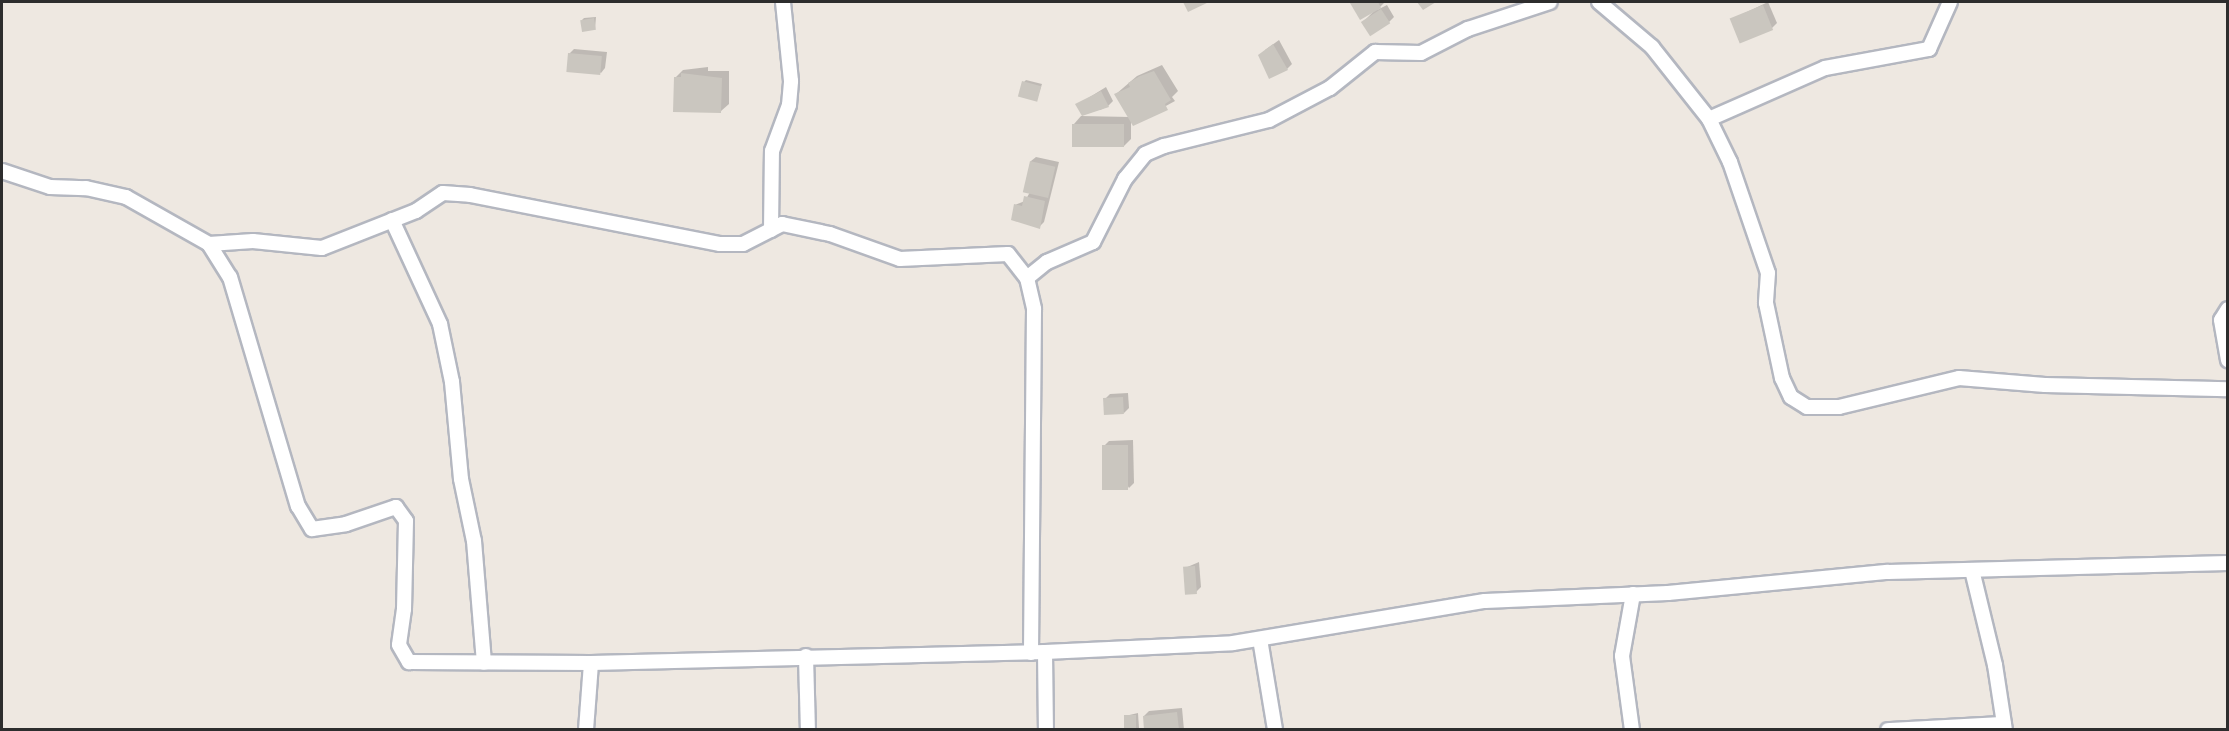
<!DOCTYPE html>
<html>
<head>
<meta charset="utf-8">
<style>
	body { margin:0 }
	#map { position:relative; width:2229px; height:731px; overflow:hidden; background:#eee8e1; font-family:"Fira Sans Condensed",sans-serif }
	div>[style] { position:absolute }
	.shadow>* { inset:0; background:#0003 }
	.building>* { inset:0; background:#cac6bf; transform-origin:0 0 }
	.roads { filter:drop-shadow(2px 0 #b4b7c0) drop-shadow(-2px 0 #b4b7c0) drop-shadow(0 2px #b4b7c0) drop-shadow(0 -2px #b4b7c0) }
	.minor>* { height:14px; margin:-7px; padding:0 7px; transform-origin:7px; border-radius:7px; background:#fff }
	span { translate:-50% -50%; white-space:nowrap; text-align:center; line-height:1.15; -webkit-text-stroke:6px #fff; paint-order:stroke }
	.frame { position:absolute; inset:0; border:3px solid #2d2d2d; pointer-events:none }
</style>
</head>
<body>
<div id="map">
	<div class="shadow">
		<div style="clip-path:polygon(1385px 2px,1377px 10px,1387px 5px,1394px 17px,1389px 22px,1363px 22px,1373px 12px,1352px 3px)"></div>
		<div style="clip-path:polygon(1768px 2px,1777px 23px,1772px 28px,1732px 19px)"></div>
		<div style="clip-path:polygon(596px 17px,595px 29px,582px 20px,584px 18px)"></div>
		<div style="clip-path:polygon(1279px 40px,1292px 64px,1287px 69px,1265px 50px)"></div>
		<div style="clip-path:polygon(574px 49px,607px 52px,605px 68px,601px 73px,569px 54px)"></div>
		<div style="clip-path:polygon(1162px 65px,1178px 91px,1172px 97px,1175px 101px,1133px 124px,1131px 120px,1131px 139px,1123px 147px,1074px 124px,1081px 116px,1130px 117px,1116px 94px,1137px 76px)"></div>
		<div style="clip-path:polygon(708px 67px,708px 71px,729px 71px,729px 104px,721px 111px,675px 78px,683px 70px)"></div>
		<div style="clip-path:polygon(1026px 80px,1042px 84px,1037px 99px,1024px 82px)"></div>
		<div style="clip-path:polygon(1106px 87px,1113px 101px,1108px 106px,1100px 110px,1097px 106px,1077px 105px)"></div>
		<div style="clip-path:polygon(1036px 157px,1059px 162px,1044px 222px,1039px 227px,1013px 219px,1015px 205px,1025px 201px,1030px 192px,1031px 161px)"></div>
		<div style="clip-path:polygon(1128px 393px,1129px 408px,1124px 413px,1105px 399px,1110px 394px)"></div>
		<div style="clip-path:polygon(1133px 440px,1134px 483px,1129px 488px,1104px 446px,1109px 441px)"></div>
		<div style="clip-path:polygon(1199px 562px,1201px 587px,1196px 592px,1185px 568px)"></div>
		<div style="clip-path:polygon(1182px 708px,1184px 730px,1146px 730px,1144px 716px,1149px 711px)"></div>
		<div style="clip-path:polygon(1138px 713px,1139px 728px,1137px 730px,1125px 716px)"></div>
	</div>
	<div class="building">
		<div style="clip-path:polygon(1183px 2px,1209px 2px,1188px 12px)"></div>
		<div style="clip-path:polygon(1378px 2px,1381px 8px,1360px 20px,1350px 3px)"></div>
		<div style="clip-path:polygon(1417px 2px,1436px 2px,1423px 10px)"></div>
		<div style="left:1763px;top:5px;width:27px;height:36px;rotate:68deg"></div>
		<div style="left:1381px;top:9px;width:17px;height:24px;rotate:57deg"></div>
		<div style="left:594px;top:18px;width:12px;height:14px;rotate:81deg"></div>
		<div style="clip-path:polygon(1273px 44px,1288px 70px,1269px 79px,1258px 55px)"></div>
		<div style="left:568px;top:53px;width:34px;height:19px;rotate:5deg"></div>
		<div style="clip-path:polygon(1154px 71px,1171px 100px,1165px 104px,1168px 110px,1133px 126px,1114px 94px,1130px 87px,1128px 83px,1140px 76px)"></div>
		<div style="clip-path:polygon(681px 73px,722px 78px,721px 113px,673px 112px,674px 77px,681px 77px)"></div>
		<div style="left:1022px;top:81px;width:20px;height:16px;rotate:15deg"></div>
		<div style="clip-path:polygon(1101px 91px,1109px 107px,1082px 116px,1075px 104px)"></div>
		<div style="left:1072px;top:124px;width:52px;height:23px"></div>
		<div style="left:1030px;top:161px;width:26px;height:32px;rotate:13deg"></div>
		<div style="clip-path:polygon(1024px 196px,1045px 201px,1040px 229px,1011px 220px,1014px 204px,1022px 206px)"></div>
		<div style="left:1123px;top:397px;width:17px;height:20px;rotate:87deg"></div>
		<div style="left:1102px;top:445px;width:26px;height:45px"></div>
		<div style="left:1195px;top:566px;width:28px;height:12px;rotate:86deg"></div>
		<div style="clip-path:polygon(1177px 712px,1179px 730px,1144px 730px,1143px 716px)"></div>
		<div style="left:1124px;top:715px;width:12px;height:15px"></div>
	</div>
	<div class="roads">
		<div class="minor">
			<div style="left:1599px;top:2px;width:70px;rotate:40.3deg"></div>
			<div style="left:1652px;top:47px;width:92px;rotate:51.6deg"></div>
			<div style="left:1709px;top:119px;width:48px;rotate:64deg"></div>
			<div style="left:1730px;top:162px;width:117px;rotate:71.1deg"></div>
			<div style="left:1768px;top:273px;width:30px;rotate:94deg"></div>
			<div style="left:1766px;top:303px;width:77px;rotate:78deg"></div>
			<div style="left:1782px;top:378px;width:21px;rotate:65deg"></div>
			<div style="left:1791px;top:397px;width:19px;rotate:32deg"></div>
			<div style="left:1807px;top:407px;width:32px"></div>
			<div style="left:1839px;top:407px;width:123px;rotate:-13.6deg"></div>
			<div style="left:1959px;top:378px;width:86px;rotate:4.7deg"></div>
			<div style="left:2045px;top:385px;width:183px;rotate:1.3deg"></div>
			<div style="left:1709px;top:119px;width:127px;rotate:-23.7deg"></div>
			<div style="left:1825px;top:68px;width:106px;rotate:-10.4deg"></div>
			<div style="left:1929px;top:49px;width:51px;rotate:-65.9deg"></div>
			<div style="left:2px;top:171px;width:51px;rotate:18.4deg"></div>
			<div style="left:50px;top:187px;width:36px;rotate:2deg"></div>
			<div style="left:86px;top:188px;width:41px;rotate:12.7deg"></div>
			<div style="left:126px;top:197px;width:95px;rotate:29.5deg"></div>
			<div style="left:209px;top:244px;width:39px;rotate:58deg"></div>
			<div style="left:230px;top:277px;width:239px;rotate:73.5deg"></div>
			<div style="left:298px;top:506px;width:27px;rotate:59deg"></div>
			<div style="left:312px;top:529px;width:34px;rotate:-8deg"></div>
			<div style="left:346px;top:524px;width:53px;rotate:-18.8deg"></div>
			<div style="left:396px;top:507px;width:17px;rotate:54deg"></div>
			<div style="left:406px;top:521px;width:88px;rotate:91.3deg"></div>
			<div style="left:404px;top:609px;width:36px;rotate:98deg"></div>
			<div style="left:399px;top:645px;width:20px;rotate:60deg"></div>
			<div style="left:409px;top:662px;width:182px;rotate:0.3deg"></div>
			<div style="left:591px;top:663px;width:454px;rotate:-1.4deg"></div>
			<div style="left:1045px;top:652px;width:188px;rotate:-2.7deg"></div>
			<div style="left:1233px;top:643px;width:255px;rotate:-9.5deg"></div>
			<div style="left:1485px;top:601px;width:183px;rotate:-2.5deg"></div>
			<div style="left:1668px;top:593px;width:221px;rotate:-5.5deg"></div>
			<div style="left:1888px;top:572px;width:340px;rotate:-1.5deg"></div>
			<div style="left:392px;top:220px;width:115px;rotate:65.2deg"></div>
			<div style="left:440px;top:324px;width:59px;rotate:78.3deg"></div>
			<div style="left:452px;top:382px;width:97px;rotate:84.7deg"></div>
			<div style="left:461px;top:479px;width:63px;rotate:78.2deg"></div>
			<div style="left:474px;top:541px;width:122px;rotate:85.3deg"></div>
			<div style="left:771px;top:230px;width:79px;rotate:-89.3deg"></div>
			<div style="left:772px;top:151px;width:49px;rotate:-69.7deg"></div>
			<div style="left:789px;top:105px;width:24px;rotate:-85deg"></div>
			<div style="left:791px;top:81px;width:79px;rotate:-95.8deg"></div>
			<div style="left:209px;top:244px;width:44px;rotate:-3.9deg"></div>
			<div style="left:253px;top:241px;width:69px;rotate:5.8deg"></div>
			<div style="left:322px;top:248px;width:101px;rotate:-21.5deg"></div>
			<div style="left:416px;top:211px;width:32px;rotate:-34deg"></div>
			<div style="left:443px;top:193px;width:27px;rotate:4deg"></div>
			<div style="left:470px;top:195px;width:255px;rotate:11.1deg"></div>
			<div style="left:720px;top:244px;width:23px"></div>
			<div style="left:743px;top:244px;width:44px;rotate:-27.1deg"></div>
			<div style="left:782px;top:224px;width:49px;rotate:11.8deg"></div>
			<div style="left:830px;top:234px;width:74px;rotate:19.7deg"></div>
			<div style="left:900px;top:259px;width:108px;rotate:-2.7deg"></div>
			<div style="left:1008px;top:254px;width:31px;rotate:52deg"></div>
			<div style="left:1027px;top:278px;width:32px;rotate:77deg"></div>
			<div style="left:1034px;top:309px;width:344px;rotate:90.5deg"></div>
			<div style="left:1027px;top:278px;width:26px;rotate:-39deg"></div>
			<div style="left:1047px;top:262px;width:50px;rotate:-23.5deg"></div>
			<div style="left:1093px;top:242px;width:71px;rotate:-63.1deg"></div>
			<div style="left:1125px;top:179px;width:32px;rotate:-51deg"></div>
			<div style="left:1145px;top:154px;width:21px;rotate:-23deg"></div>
			<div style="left:1164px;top:146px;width:108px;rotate:-13.9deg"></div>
			<div style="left:1269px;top:120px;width:69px;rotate:-27.7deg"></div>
			<div style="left:1330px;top:88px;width:58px;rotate:-38.7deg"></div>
			<div style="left:1375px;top:52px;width:46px;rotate:1.2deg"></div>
			<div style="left:1421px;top:53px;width:53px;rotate:-27.1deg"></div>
			<div style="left:1468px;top:29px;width:86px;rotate:-18.2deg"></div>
			<div style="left:2228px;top:309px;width:13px;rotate:122deg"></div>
			<div style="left:2221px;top:320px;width:41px;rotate:80.1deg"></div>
			<div style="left:1972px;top:570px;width:98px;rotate:76.4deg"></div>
			<div style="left:1995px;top:665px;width:66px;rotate:81.3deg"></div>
			<div style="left:1260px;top:639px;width:92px;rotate:80.6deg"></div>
			<div style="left:1045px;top:652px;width:78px;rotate:89.3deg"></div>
			<div style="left:806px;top:656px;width:74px;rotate:88.5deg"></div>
			<div style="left:586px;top:730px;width:67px;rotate:-85.7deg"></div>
			<div style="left:1632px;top:730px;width:75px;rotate:-97.7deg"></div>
			<div style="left:1622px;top:656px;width:63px;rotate:-79.9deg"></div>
			<div style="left:1888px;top:730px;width:116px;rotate:-3deg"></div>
		</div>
	</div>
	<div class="frame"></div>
</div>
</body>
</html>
